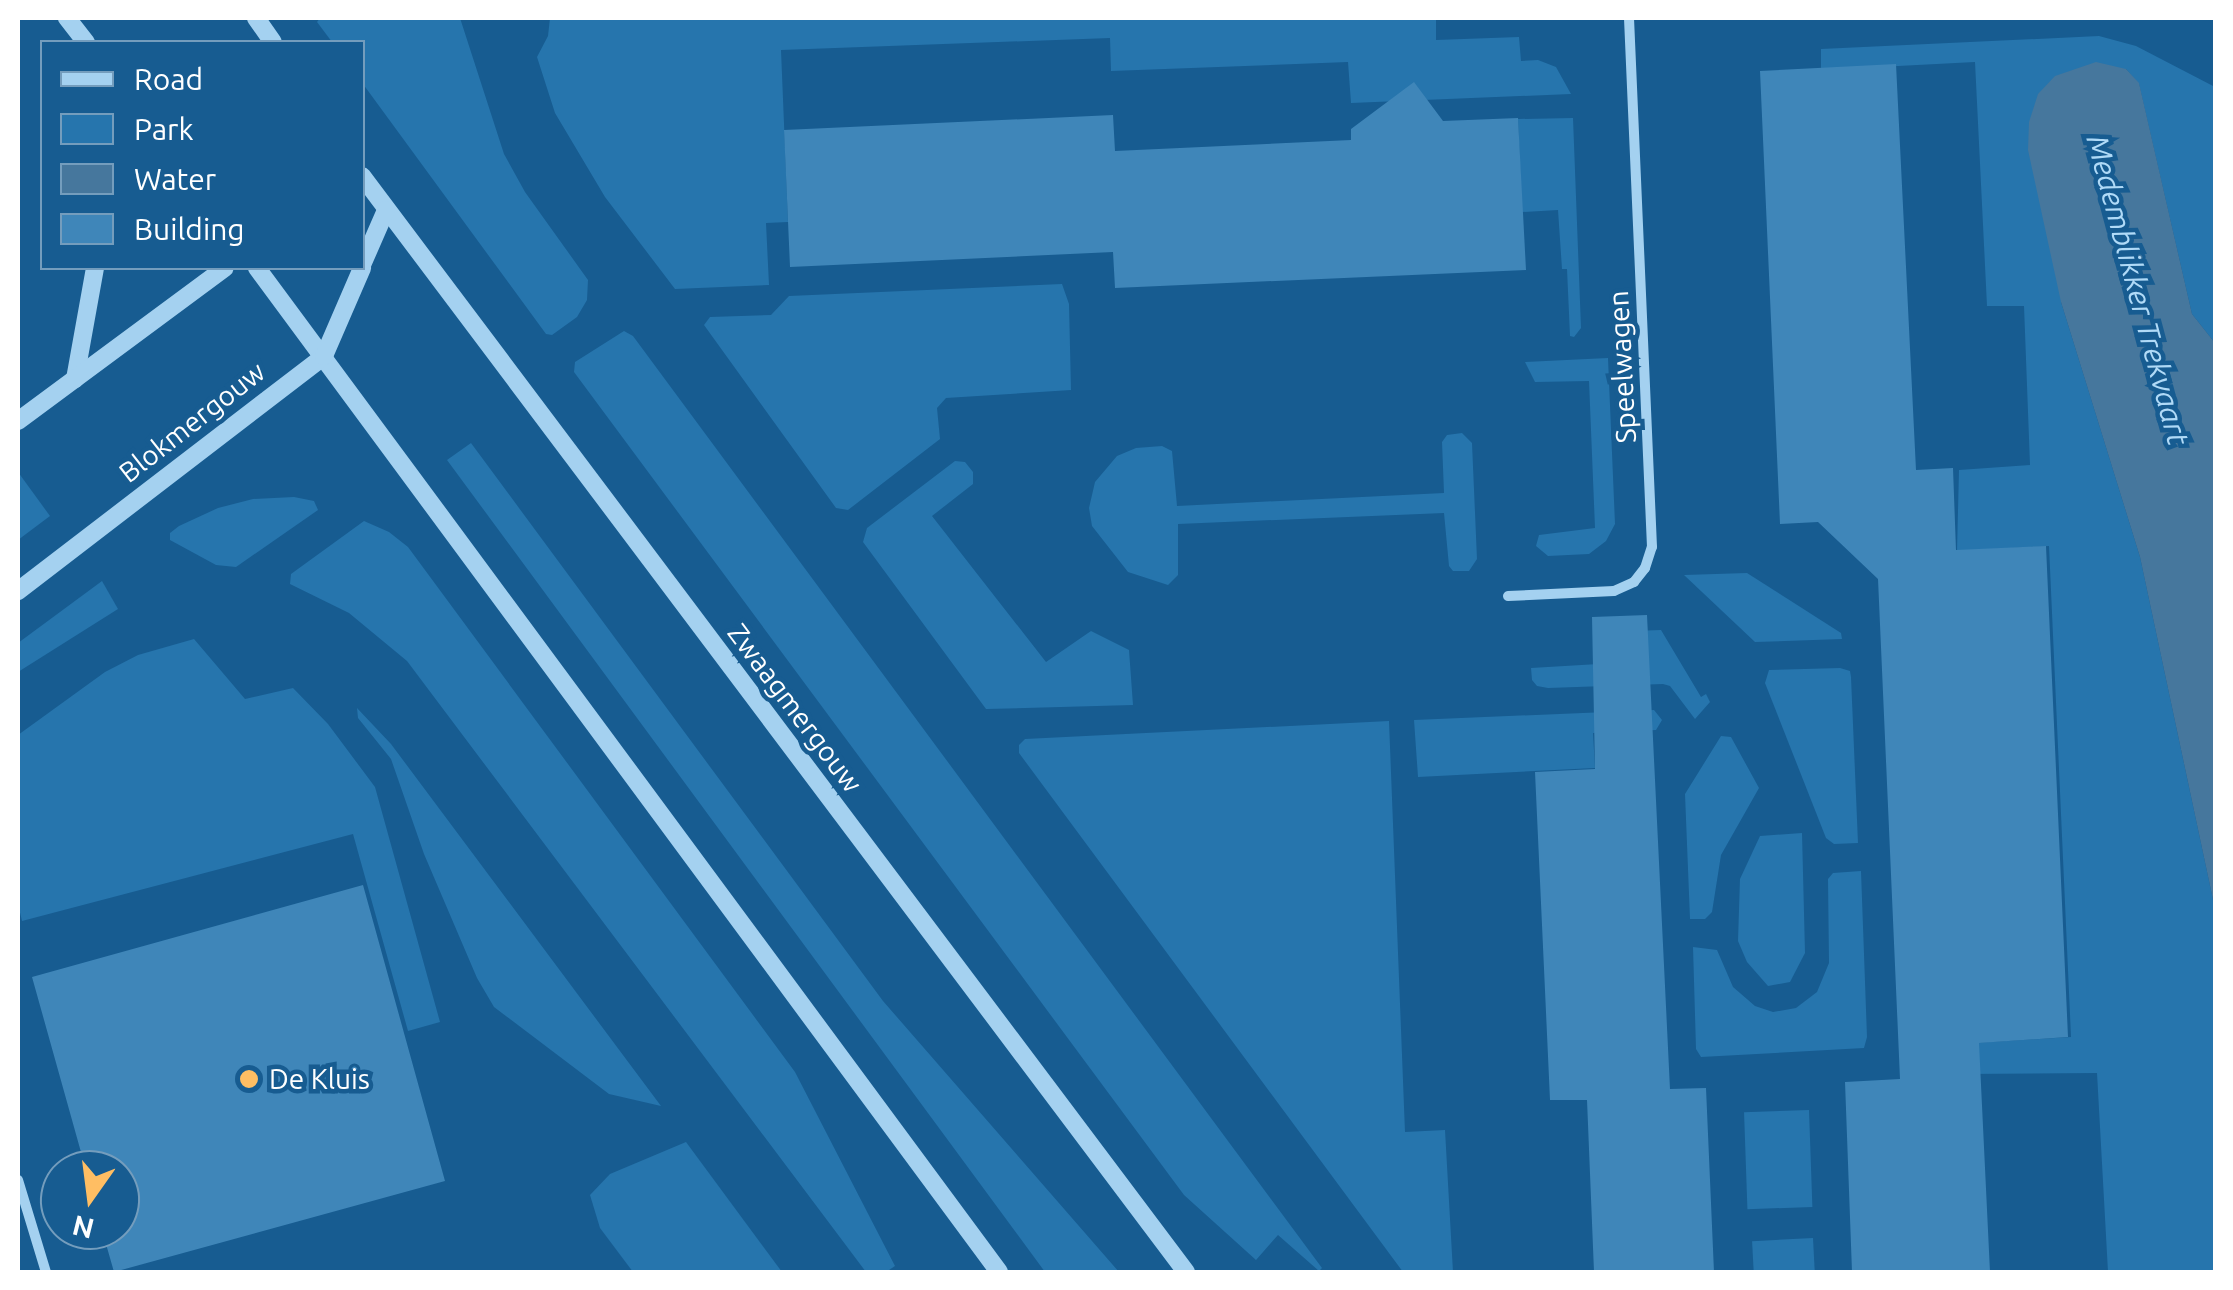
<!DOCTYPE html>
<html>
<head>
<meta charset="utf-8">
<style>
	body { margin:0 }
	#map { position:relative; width:2233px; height:1290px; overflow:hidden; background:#175c91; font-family:Ubuntu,sans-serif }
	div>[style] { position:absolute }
	.green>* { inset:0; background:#2675ad; transform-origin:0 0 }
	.water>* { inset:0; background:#46779d }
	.building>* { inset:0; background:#3f86b9 }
	.minor>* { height:10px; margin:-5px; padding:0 5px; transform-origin:5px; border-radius:5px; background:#a4d1f0 }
	.tertiary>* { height:18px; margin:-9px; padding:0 9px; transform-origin:9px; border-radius:9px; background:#a4d1f0 }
	.dots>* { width:28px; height:28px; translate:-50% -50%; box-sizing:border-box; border:5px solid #175c91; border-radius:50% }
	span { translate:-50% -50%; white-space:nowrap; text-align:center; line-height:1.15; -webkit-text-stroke:9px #175c91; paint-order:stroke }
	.street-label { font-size:28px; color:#fff }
	.poi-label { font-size:28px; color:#fff }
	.left { translate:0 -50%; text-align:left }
	.water-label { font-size:30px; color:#b0daf7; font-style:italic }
	.frame { position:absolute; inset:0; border:20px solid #fff; pointer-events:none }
	.legend { position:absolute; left:40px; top:40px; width:325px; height:230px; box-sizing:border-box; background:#175c91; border:2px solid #749dbd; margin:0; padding:12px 18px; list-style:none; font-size:30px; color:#fff }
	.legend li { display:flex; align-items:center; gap:20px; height:50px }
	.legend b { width:50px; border:2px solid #749dbd }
	.north { position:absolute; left:40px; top:1150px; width:100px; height:100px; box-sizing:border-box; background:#175c91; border:2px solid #749dbd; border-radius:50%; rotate:194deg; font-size:28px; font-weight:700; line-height:40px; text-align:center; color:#fff }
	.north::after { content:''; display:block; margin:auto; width:35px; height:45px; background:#ffbe63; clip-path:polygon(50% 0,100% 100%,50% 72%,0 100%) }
</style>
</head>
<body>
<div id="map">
	<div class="green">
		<div style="clip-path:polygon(320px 18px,460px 18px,504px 154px,525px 192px,588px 280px,587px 300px,577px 317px,552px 335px,546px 334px,363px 84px,362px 42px,332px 42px,317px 22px)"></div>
		<div style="clip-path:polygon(550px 18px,1436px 18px,1436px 40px,1519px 37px,1521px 61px,1538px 60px,1556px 67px,1571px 94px,1351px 103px,1348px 62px,1111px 71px,1110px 38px,781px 50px,788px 222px,766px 223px,769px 285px,675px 289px,605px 197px,555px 113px,537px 57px,548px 36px)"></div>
		<div style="clip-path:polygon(2099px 36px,2136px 46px,2215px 87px,2215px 343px,2192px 314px,2139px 84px,2126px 69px,2061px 302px,2140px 557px,2215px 909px,2215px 1272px,2108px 1272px,2097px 1073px,1961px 1074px,1959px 1044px,2071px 1037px,2049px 546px,1957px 551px,1959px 470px,2030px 465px,2024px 306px,1987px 306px,1975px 62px,1821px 70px,1821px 49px)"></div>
		<div style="clip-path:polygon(1573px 118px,1581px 328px,1574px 337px,1570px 336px,1567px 269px,1562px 269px,1558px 210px,1522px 212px,1518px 119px)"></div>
		<div style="clip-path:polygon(1062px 284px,1069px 304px,1071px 390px,946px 398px,937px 408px,940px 439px,848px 510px,836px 508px,704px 325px,710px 317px,771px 315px,789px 296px)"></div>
		<div style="clip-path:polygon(624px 331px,633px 336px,1228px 1141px,1322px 1268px,1319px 1271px,1278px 1235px,1256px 1260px,1184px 1195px,574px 372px,575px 362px)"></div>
		<div style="clip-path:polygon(1608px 358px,1615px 524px,1606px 541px,1589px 554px,1548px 556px,1536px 546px,1539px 535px,1595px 528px,1589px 381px,1535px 382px,1525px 362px)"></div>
		<div style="clip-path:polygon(1462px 433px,1472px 443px,1477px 559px,1469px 571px,1453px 571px,1449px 566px,1444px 513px,1178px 524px,1178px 575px,1168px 585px,1128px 572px,1092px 526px,1089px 508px,1095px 482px,1117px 456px,1136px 448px,1162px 446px,1172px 451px,1177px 506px,1444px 493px,1442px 442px,1447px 435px)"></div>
		<div style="clip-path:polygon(471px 443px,883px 1001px,1119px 1272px,1045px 1272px,447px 460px)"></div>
		<div style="clip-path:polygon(955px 461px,965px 462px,973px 472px,973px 484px,932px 516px,1046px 662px,1091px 631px,1129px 650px,1133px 705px,986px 709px,863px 542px,867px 528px)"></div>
		<div style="clip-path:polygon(18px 472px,50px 516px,18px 540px)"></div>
		<div style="clip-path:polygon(294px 497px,314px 501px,318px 510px,236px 567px,216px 565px,170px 540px,170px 533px,179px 526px,218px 508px,253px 499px)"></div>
		<div style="clip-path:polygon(364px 521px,389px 532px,408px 547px,795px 1072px,895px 1266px,886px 1272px,866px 1272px,407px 661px,349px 613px,290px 584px,291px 574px)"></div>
		<div style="clip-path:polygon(1747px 573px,1841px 633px,1842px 639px,1755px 642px,1684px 575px)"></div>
		<div style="clip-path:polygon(102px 581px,118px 609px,18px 672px,18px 643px)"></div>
		<div style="clip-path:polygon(1661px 630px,1701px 697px,1706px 694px,1710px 702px,1695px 719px,1670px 686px,1663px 684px,1548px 688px,1537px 686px,1532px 680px,1531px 668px,1632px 662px,1632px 631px)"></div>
		<div style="clip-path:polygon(194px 639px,245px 699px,293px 688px,328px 724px,375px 787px,440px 1022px,408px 1031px,353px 834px,22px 921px,18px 904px,18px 735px,105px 672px,138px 655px)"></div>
		<div style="clip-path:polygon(1840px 668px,1850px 671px,1851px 677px,1858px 843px,1834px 844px,1826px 838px,1765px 683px,1769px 670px)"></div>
		<div style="clip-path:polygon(357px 708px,391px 744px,661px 1106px,609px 1094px,494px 1007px,477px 978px,424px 854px,391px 759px,358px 718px)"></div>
		<div style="clip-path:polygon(1654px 710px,1662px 720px,1656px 730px,1593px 733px,1595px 768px,1418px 777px,1414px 720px)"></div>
		<div style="clip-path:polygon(1389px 721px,1405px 1132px,1445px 1130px,1453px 1272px,1403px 1272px,1019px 753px,1019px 745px,1025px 739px)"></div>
		<div style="clip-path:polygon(1721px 736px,1731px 737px,1759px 788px,1721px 855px,1712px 912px,1705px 919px,1690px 919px,1685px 794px)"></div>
		<div style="clip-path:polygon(1802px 833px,1805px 953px,1790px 982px,1768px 986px,1747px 962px,1738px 941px,1740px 879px,1760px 836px)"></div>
		<div style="clip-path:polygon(1861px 871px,1867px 1037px,1864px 1048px,1701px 1057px,1696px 1049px,1693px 947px,1717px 950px,1733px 987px,1755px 1006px,1773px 1012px,1796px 1008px,1817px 992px,1829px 963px,1828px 879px,1833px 873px)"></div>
		<div style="left:1809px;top:1110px;width:97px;height:65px;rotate:88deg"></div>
		<div style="clip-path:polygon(686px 1142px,782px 1272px,633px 1272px,600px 1228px,590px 1195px,610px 1174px)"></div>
		<div style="left:1813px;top:1238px;width:34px;height:61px;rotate:87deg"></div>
	</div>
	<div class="water">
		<div style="clip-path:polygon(2096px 62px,2126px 69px,2139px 83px,2192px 314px,2215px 343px,2215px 909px,2140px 557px,2061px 302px,2028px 150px,2029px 122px,2038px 94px,2055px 76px)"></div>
	</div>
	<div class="building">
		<div style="clip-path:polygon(1896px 64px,1916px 470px,1953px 468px,1956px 550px,2046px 546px,2068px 1037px,1979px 1043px,1990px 1272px,1852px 1272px,1845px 1082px,1900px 1079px,1878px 579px,1818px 522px,1780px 524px,1760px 71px)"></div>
		<div style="clip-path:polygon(1414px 82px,1443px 121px,1518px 118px,1526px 270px,1115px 288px,1113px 252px,790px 267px,784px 130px,1113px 115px,1115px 151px,1351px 140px,1351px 129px)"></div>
		<div style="clip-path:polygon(1647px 615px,1670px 1089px,1706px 1088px,1714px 1272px,1594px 1272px,1587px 1100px,1550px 1100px,1535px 772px,1595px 769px,1592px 617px)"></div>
		<div style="clip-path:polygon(363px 885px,445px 1181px,114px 1272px,102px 1230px,120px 1230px,120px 1170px,86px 1170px,32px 977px)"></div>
	</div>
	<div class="minor">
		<div style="left:1508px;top:596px;width:106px;rotate:-2.7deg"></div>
		<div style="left:1614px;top:591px;width:22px;rotate:-24deg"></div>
		<div style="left:1634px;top:582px;width:18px;rotate:-52deg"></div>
		<div style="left:1645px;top:568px;width:22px;rotate:-72deg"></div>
		<div style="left:1652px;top:547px;width:529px;rotate:-92.49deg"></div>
		<div style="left:18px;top:1180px;width:96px;rotate:73.1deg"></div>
	</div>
	<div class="tertiary">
		<div style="left:67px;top:18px;width:31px;rotate:52deg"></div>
		<div style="left:256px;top:18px;width:29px;rotate:55deg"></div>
		<div style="left:362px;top:176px;width:1371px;rotate:53.06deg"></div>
		<div style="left:362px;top:265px;width:60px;rotate:-66.4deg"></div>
		<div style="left:257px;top:268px;width:1248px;rotate:53.53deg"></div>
		<div style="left:75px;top:379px;width:113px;rotate:-79.8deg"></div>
		<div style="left:18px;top:421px;width:257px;rotate:-36.5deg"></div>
		<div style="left:18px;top:591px;width:386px;rotate:-37.5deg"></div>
		<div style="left:324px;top:356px;width:96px;rotate:-66.6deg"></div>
	</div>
	<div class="dots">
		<div style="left:249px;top:1079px;background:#ffbe63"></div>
	</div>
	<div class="street-label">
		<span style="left:1622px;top:367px;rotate:-93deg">Speelwagen</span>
		<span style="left:192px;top:422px;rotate:-38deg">Blokmergouw</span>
		<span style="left:795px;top:708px;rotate:53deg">Zwaagmergouw</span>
	</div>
	<div class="poi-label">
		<span class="left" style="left:269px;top:1079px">De Kluis</span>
	</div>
	<div class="water-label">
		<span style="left:2138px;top:290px;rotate:75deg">Medemblikker Trekvaart</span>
	</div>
	<div class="frame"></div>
	<ul class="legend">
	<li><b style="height:12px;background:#a4d1f0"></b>Road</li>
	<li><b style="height:28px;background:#2675ad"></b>Park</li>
	<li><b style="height:28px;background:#46779d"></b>Water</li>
	<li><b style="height:28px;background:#3f86b9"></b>Building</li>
	</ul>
	<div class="north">N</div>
</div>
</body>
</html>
